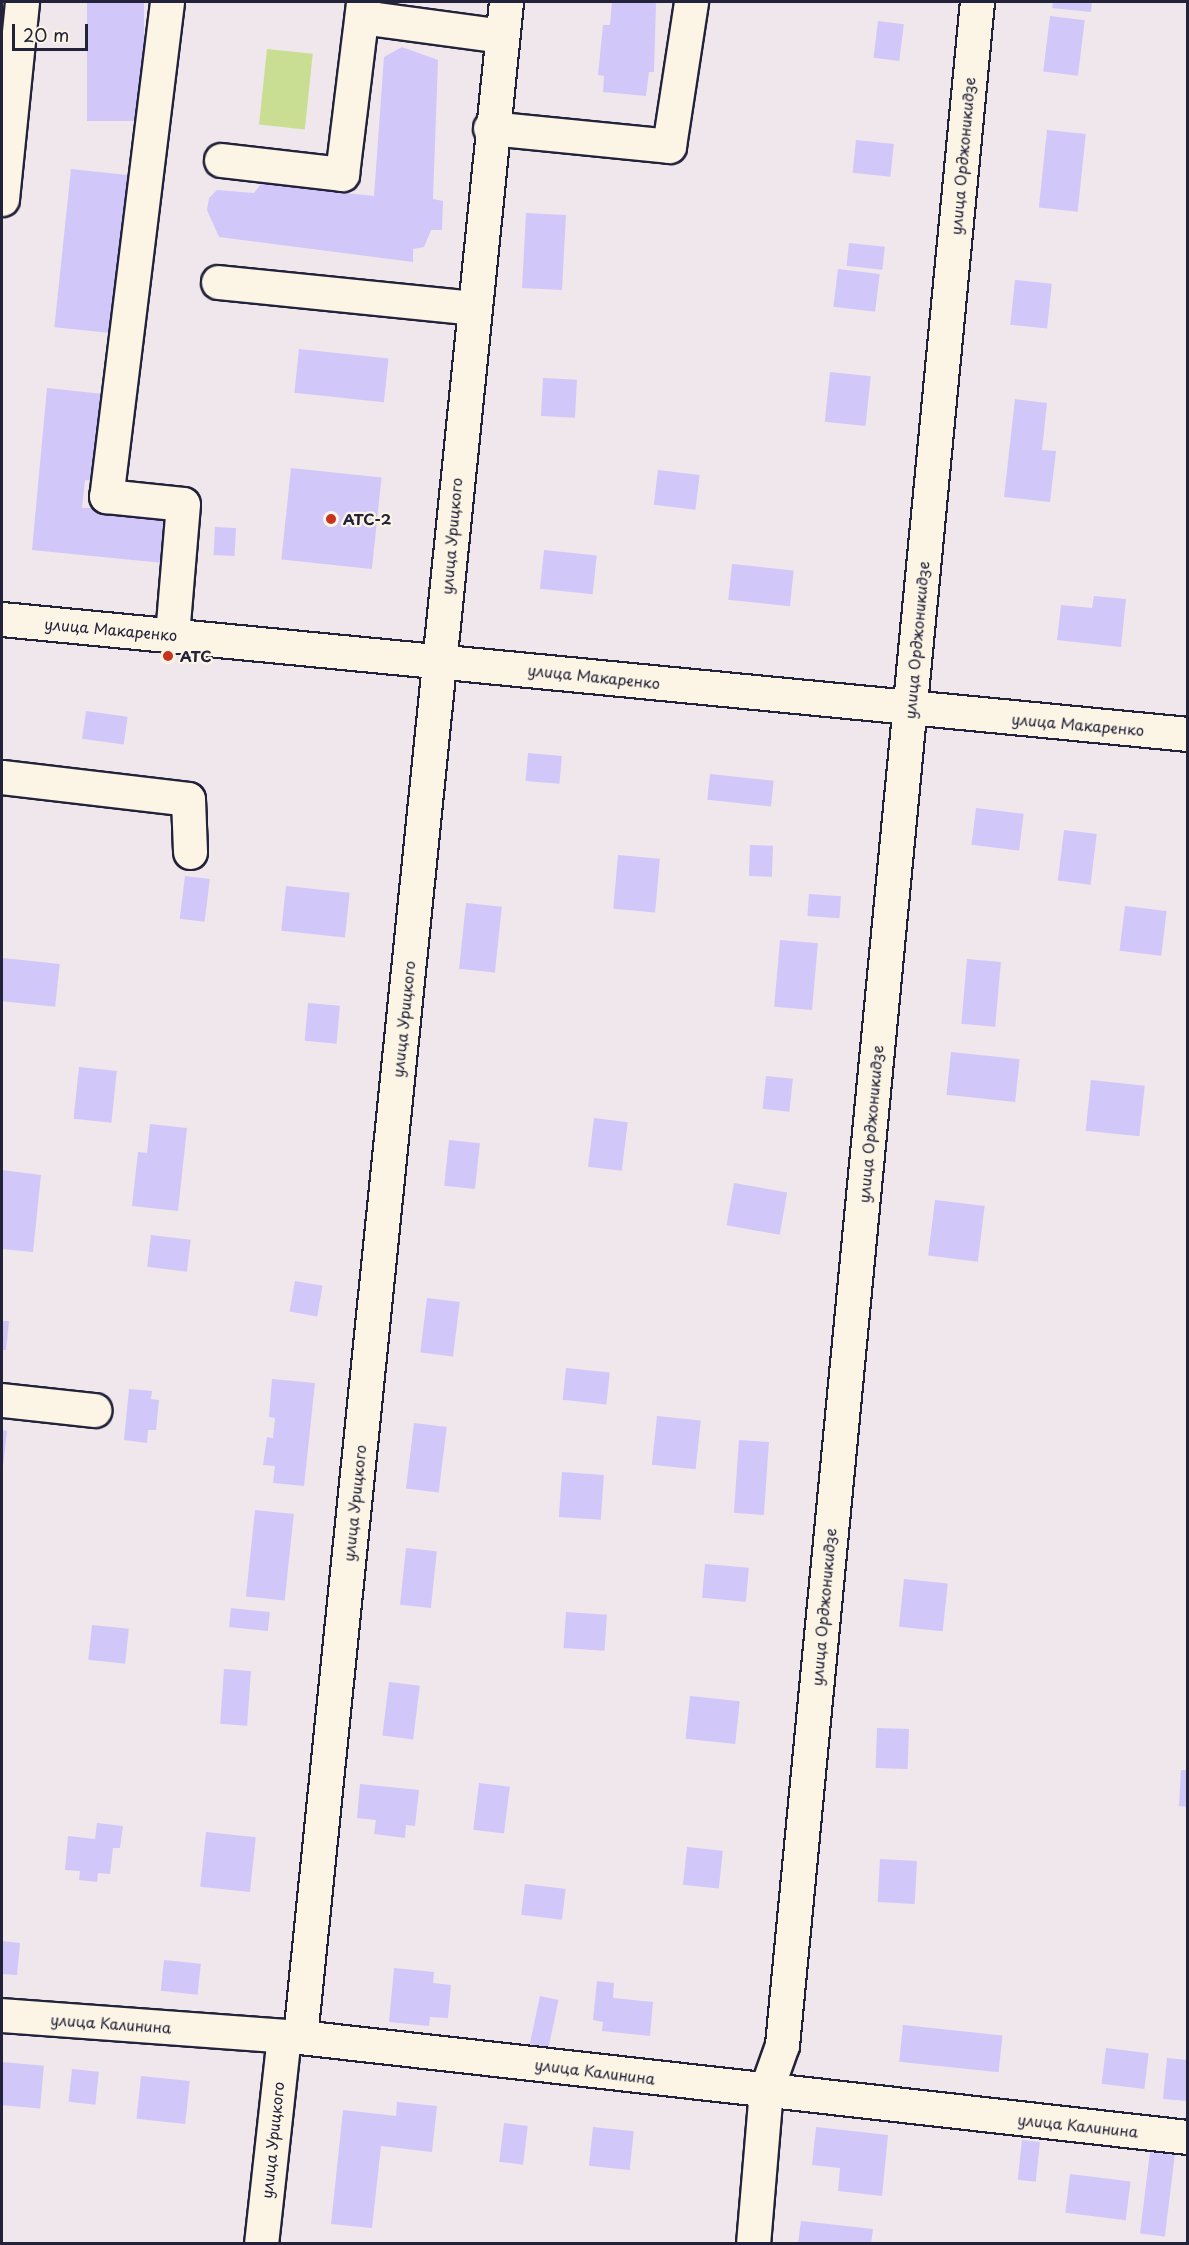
<!DOCTYPE html>
<html>
<head>
<meta charset="utf-8">
<style>
	body { margin:0 }
	#map { position:relative; width:1189px; height:2245px; overflow:hidden; background:#efe7eb; font-family:"Playpen Sans",sans-serif }
	div>[style] { position:absolute }
	.green>* { inset:0; background:#c9de93; transform-origin:0 0 }
	.building>* { inset:0; background:#d2c7f9; transform-origin:0 0 }
	.roads { filter:drop-shadow(2px 0 #22223b) drop-shadow(-2px 0 #22223b) drop-shadow(0 2px #22223b) drop-shadow(0 -2px #22223b) }
	.minor>* { height:33px; margin:-16.5px; padding:0 16.5px; transform-origin:16.5px; border-radius:16.5px; background:#fcf5e5 }
	.major>* { height:33px; margin:-16.5px; padding:0 16.5px; transform-origin:16.5px; border-radius:16.5px; background:#fcf5e5 }
	.dots>* { width:16px; height:16px; translate:-50% -50%; box-sizing:border-box; border:3px solid #fcf5e5; border-radius:50% }
	span { translate:-50% -50%; white-space:nowrap; text-align:center; line-height:1.15; -webkit-text-stroke:4.5px #fcf5e5; paint-order:stroke }
	.street-label { font-size:15px; color:#22223b }
	.poi-label { font-size:15px; color:#22223b; font-weight:700 }
	.left { translate:0 -50%; text-align:left }
	.frame { position:absolute; inset:0; border:3px solid #22223b; pointer-events:none }
	.scale { position:absolute; left:12px; top:24px; width:76px; height:27px; box-sizing:border-box; border:3px solid #22223b; border-top:0; padding-left:8px; font-size:18px; line-height:21px; white-space:nowrap; color:#22223b; -webkit-text-stroke:4px #fcf5e5; paint-order:stroke }
</style>
</head>
<body>
<div id="map">
	<div class="green">
		<div style="left:267px;top:49px;width:46px;height:76px;rotate:6deg"></div>
	</div>
	<div class="building">
		<div style="left:87px;top:2px;width:57px;height:119px"></div>
		<div style="clip-path:polygon(612px 2px,656px 2px,654px 72px,649px 72px,646px 96px,603px 92px,604px 76px,598px 75px,603px 25px,610px 25px)"></div>
		<div style="clip-path:polygon(1053px 2px,1092px 2px,1091px 12px,1052px 8px)"></div>
		<div style="left:1050px;top:16px;width:35px;height:56px;rotate:7deg"></div>
		<div style="left:878px;top:21px;width:26px;height:37px;rotate:7deg"></div>
		<div style="clip-path:polygon(402px 47px,438px 60px,433px 199px,443px 201px,442px 230px,431px 230px,424px 247px,413px 249px,413px 262px,219px 237px,207px 210px,209px 198px,217px 190px,254px 193px,261px 184px,374px 196px,384px 57px)"></div>
		<div style="left:1047px;top:130px;width:39px;height:78px;rotate:6deg"></div>
		<div style="left:856px;top:140px;width:38px;height:33px;rotate:6deg"></div>
		<div style="left:71px;top:169px;width:59px;height:159px;rotate:6deg"></div>
		<div style="left:526px;top:213px;width:40px;height:75px;rotate:3deg"></div>
		<div style="left:849px;top:243px;width:36px;height:23px;rotate:6deg"></div>
		<div style="left:838px;top:269px;width:42px;height:38px;rotate:7deg"></div>
		<div style="left:1015px;top:280px;width:37px;height:45px;rotate:6deg"></div>
		<div style="left:299px;top:349px;width:90px;height:44px;rotate:6deg"></div>
		<div style="left:830px;top:372px;width:41px;height:50px;rotate:6deg"></div>
		<div style="left:543px;top:378px;width:34px;height:38px;rotate:3deg"></div>
		<div style="clip-path:polygon(47px 388px,103px 394px,94px 481px,85px 480px,82px 508px,169px 507px,163px 563px,32px 550px)"></div>
		<div style="clip-path:polygon(1015px 399px,1047px 403px,1042px 450px,1056px 451px,1050px 502px,1004px 497px)"></div>
		<div style="left:291px;top:468px;width:91px;height:92px;rotate:6deg"></div>
		<div style="left:658px;top:470px;width:42px;height:35px;rotate:7deg"></div>
		<div style="left:215px;top:527px;width:21px;height:28px;rotate:3deg"></div>
		<div style="left:544px;top:550px;width:53px;height:39px;rotate:6deg"></div>
		<div style="left:732px;top:564px;width:62px;height:36px;rotate:6deg"></div>
		<div style="clip-path:polygon(1094px 596px,1126px 599px,1121px 647px,1057px 640px,1061px 605px,1092px 608px)"></div>
		<div style="left:86px;top:711px;width:42px;height:28px;rotate:8deg"></div>
		<div style="left:528px;top:753px;width:34px;height:28px;rotate:5deg"></div>
		<div style="left:710px;top:774px;width:64px;height:26px;rotate:6deg"></div>
		<div style="left:976px;top:808px;width:48px;height:37px;rotate:7deg"></div>
		<div style="left:1064px;top:830px;width:33px;height:51px;rotate:7deg"></div>
		<div style="left:750px;top:845px;width:23px;height:31px;rotate:2deg"></div>
		<div style="left:618px;top:855px;width:42px;height:54px;rotate:5deg"></div>
		<div style="left:185px;top:876px;width:25px;height:43px;rotate:7deg"></div>
		<div style="left:286px;top:886px;width:64px;height:45px;rotate:6deg"></div>
		<div style="left:809px;top:894px;width:32px;height:22px;rotate:4deg"></div>
		<div style="left:466px;top:903px;width:36px;height:66px;rotate:6deg"></div>
		<div style="left:1125px;top:906px;width:42px;height:45px;rotate:7deg"></div>
		<div style="left:780px;top:940px;width:38px;height:67px;rotate:5deg"></div>
		<div style="left:3px;top:958px;width:57px;height:43px;rotate:6deg"></div>
		<div style="left:967px;top:959px;width:34px;height:65px;rotate:5deg"></div>
		<div style="left:308px;top:1003px;width:32px;height:38px;rotate:5deg"></div>
		<div style="left:951px;top:1052px;width:69px;height:43px;rotate:6deg"></div>
		<div style="left:79px;top:1067px;width:38px;height:52px;rotate:6deg"></div>
		<div style="left:766px;top:1076px;width:27px;height:33px;rotate:6deg"></div>
		<div style="left:1091px;top:1080px;width:54px;height:51px;rotate:6deg"></div>
		<div style="left:594px;top:1118px;width:34px;height:49px;rotate:7deg"></div>
		<div style="clip-path:polygon(150px 1124px,187px 1128px,178px 1211px,132px 1206px,138px 1152px,147px 1153px)"></div>
		<div style="left:449px;top:1140px;width:31px;height:46px;rotate:6deg"></div>
		<div style="clip-path:polygon(2px 1170px,41px 1175px,33px 1252px,2px 1249px)"></div>
		<div style="left:734px;top:1183px;width:54px;height:43px;rotate:10deg"></div>
		<div style="left:935px;top:1200px;width:50px;height:56px;rotate:7deg"></div>
		<div style="left:151px;top:1235px;width:40px;height:32px;rotate:7deg"></div>
		<div style="left:295px;top:1281px;width:28px;height:31px;rotate:10deg"></div>
		<div style="left:427px;top:1298px;width:33px;height:55px;rotate:7deg"></div>
		<div style="clip-path:polygon(2px 1321px,9px 1321px,6px 1350px,2px 1350px)"></div>
		<div style="left:566px;top:1368px;width:44px;height:32px;rotate:6deg"></div>
		<div style="clip-path:polygon(272px 1379px,315px 1383px,304px 1486px,273px 1483px,275px 1466px,263px 1465px,267px 1437px,273px 1438px,275px 1418px,269px 1417px)"></div>
		<div style="clip-path:polygon(129px 1389px,152px 1391px,151px 1399px,159px 1400px,156px 1430px,148px 1430px,147px 1443px,124px 1440px)"></div>
		<div style="left:657px;top:1416px;width:44px;height:49px;rotate:6deg"></div>
		<div style="left:414px;top:1423px;width:33px;height:66px;rotate:7deg"></div>
		<div style="clip-path:polygon(2px 1430px,7px 1431px,3px 1466px,2px 1466px)"></div>
		<div style="left:739px;top:1440px;width:30px;height:73px;rotate:4deg"></div>
		<div style="left:562px;top:1472px;width:42px;height:45px;rotate:4deg"></div>
		<div style="left:255px;top:1510px;width:39px;height:87px;rotate:6deg"></div>
		<div style="left:406px;top:1548px;width:31px;height:57px;rotate:6deg"></div>
		<div style="left:705px;top:1564px;width:44px;height:34px;rotate:5deg"></div>
		<div style="left:904px;top:1579px;width:44px;height:48px;rotate:6deg"></div>
		<div style="left:231px;top:1608px;width:39px;height:19px;rotate:6deg"></div>
		<div style="left:566px;top:1612px;width:41px;height:36px;rotate:4deg"></div>
		<div style="left:92px;top:1625px;width:37px;height:35px;rotate:6deg"></div>
		<div style="left:224px;top:1669px;width:27px;height:55px;rotate:4deg"></div>
		<div style="left:389px;top:1682px;width:31px;height:54px;rotate:7deg"></div>
		<div style="left:690px;top:1696px;width:50px;height:43px;rotate:6deg"></div>
		<div style="left:877px;top:1728px;width:32px;height:40px;rotate:2deg"></div>
		<div style="clip-path:polygon(1181px 1770px,1188px 1770px,1188px 1807px,1179px 1806px)"></div>
		<div style="left:479px;top:1783px;width:31px;height:47px;rotate:7deg"></div>
		<div style="clip-path:polygon(360px 1784px,419px 1790px,415px 1826px,406px 1825px,405px 1838px,374px 1834px,376px 1820px,357px 1818px)"></div>
		<div style="clip-path:polygon(97px 1823px,123px 1826px,120px 1848px,113px 1848px,110px 1874px,98px 1873px,97px 1882px,79px 1880px,80px 1871px,65px 1870px,68px 1836px,95px 1839px)"></div>
		<div style="left:206px;top:1832px;width:50px;height:55px;rotate:6deg"></div>
		<div style="left:687px;top:1847px;width:36px;height:38px;rotate:6deg"></div>
		<div style="left:880px;top:1859px;width:37px;height:43px;rotate:3deg"></div>
		<div style="left:525px;top:1884px;width:41px;height:31px;rotate:7deg"></div>
		<div style="clip-path:polygon(2px 1941px,20px 1943px,17px 1975px,2px 1974px)"></div>
		<div style="left:164px;top:1960px;width:37px;height:31px;rotate:6deg"></div>
		<div style="clip-path:polygon(394px 1968px,434px 1972px,433px 1983px,451px 1985px,448px 2018px,430px 2017px,429px 2026px,389px 2022px)"></div>
		<div style="clip-path:polygon(597px 1981px,614px 1983px,613px 1998px,653px 2002px,650px 2036px,602px 2031px,603px 2022px,593px 2020px)"></div>
		<div style="left:540px;top:1996px;width:19px;height:49px;rotate:12deg"></div>
		<div style="left:903px;top:2025px;width:100px;height:37px;rotate:6deg"></div>
		<div style="left:1106px;top:2048px;width:43px;height:36px;rotate:7deg"></div>
		<div style="clip-path:polygon(1167px 2058px,1188px 2060px,1188px 2101px,1163px 2099px)"></div>
		<div style="left:2px;top:2062px;width:42px;height:43px;rotate:5deg"></div>
		<div style="left:72px;top:2069px;width:27px;height:33px;rotate:6deg"></div>
		<div style="left:141px;top:2076px;width:49px;height:43px;rotate:6deg"></div>
		<div style="clip-path:polygon(397px 2102px,437px 2106px,432px 2152px,381px 2146px,372px 2228px,331px 2224px,343px 2110px,396px 2116px)"></div>
		<div style="left:504px;top:2123px;width:24px;height:39px;rotate:7deg"></div>
		<div style="left:593px;top:2127px;width:41px;height:39px;rotate:6deg"></div>
		<div style="clip-path:polygon(816px 2127px,888px 2135px,882px 2196px,838px 2191px,840px 2168px,812px 2165px)"></div>
		<div style="left:1022px;top:2140px;width:18px;height:40px;rotate:6deg"></div>
		<div style="left:1150px;top:2152px;width:25px;height:82px;rotate:7deg"></div>
		<div style="left:1070px;top:2174px;width:61px;height:39px;rotate:7deg"></div>
		<div style="clip-path:polygon(801px 2221px,873px 2229px,871px 2244px,798px 2244px)"></div>
	</div>
	<div class="roads">
		<div class="minor">
			<div style="left:167px;top:2px;width:498px;rotate:97deg"></div>
			<div style="left:106px;top:496px;width:77px;rotate:5.9deg"></div>
			<div style="left:183px;top:504px;width:130px;rotate:94.8deg"></div>
			<div style="left:362px;top:17px;width:141px;rotate:7.7deg"></div>
			<div style="left:490px;top:128px;width:180px;rotate:5.7deg"></div>
			<div style="left:669px;top:146px;width:146px;rotate:-81.3deg"></div>
			<div style="left:221px;top:160px;width:122px;rotate:6.6deg"></div>
			<div style="left:342px;top:174px;width:173px;rotate:-83deg"></div>
			<div style="left:2px;top:199px;width:198px;rotate:-84.2deg"></div>
			<div style="left:218px;top:282px;width:255px;rotate:5.8deg"></div>
			<div style="left:2px;top:777px;width:187px;rotate:6.7deg"></div>
			<div style="left:188px;top:799px;width:53px;rotate:87.8deg"></div>
			<div style="left:2px;top:1400px;width:93px;rotate:6.2deg"></div>
			<div style="left:2px;top:2015px;width:299px;rotate:4.2deg"></div>
			<div style="left:300px;top:2037px;width:894px;rotate:6.43deg"></div>
			<div style="left:300px;top:2037px;width:2045px;rotate:-84.22deg"></div>
			<div style="left:261px;top:2244px;width:209px;rotate:-83.7deg"></div>
			<div style="left:753px;top:2244px;width:155px;rotate:-85.2deg"></div>
			<div style="left:766px;top:2090px;width:48px;rotate:-70.4deg"></div>
			<div style="left:782px;top:2045px;width:2052px;rotate:-84.55deg"></div>
		</div>
		<div class="major">
			<div style="left:2px;top:619px;width:1192px;rotate:5.54deg"></div>
		</div>
	</div>
	<div class="dots">
		<div style="left:331px;top:519px;background:#c8321e"></div>
		<div style="left:168px;top:656px;background:#c8321e"></div>
	</div>
	<div class="street-label">
		<span style="left:962px;top:156px;rotate:-85deg">улица Орджоникидзе</span>
		<span style="left:451px;top:536px;rotate:-85deg">улица Урицкого</span>
		<span style="left:111px;top:629px;rotate:5deg">улица Макаренко</span>
		<span style="left:916px;top:640px;rotate:-85deg">улица Орджоникидзе</span>
		<span style="left:594px;top:676px;rotate:6deg">улица Макаренко</span>
		<span style="left:1078px;top:724px;rotate:5deg">улица Макаренко</span>
		<span style="left:403px;top:1019px;rotate:-84deg">улица Урицкого</span>
		<span style="left:870px;top:1124px;rotate:-85deg">улица Орджоникидзе</span>
		<span style="left:354px;top:1503px;rotate:-84deg">улица Урицкого</span>
		<span style="left:823px;top:1607px;rotate:-85deg">улица Орджоникидзе</span>
		<span style="left:111px;top:2023px;rotate:4deg">улица Калинина</span>
		<span style="left:595px;top:2071px;rotate:7deg">улица Калинина</span>
		<span style="left:1078px;top:2125px;rotate:6deg">улица Калинина</span>
		<span style="left:272px;top:2140px;rotate:-84deg">улица Урицкого</span>
	</div>
	<div class="poi-label">
		<span class="left" style="left:343px;top:519px">АТС-2</span>
		<span class="left" style="left:180px;top:656px">АТС</span>
	</div>
	<div class="frame"></div>
	<div class="scale">20 m</div>
</div>
</body>
</html>
